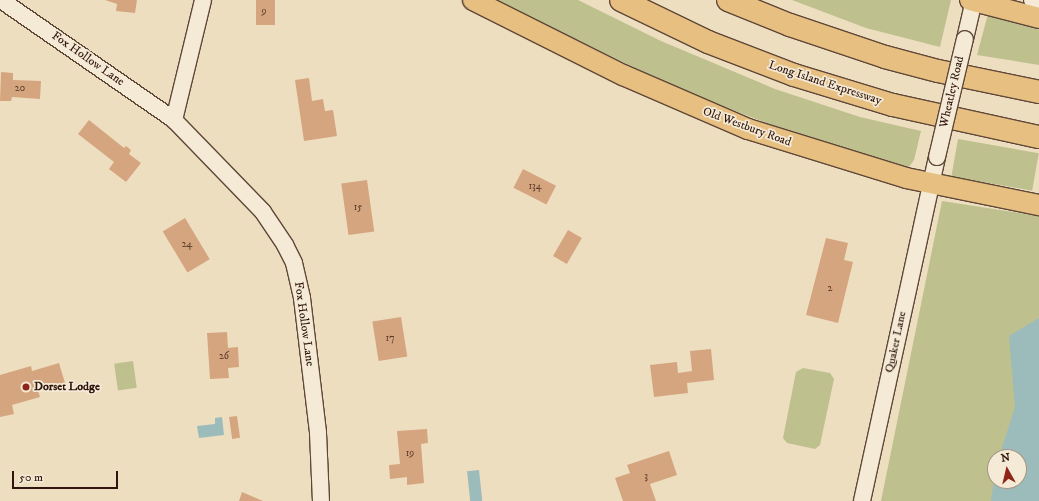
<!DOCTYPE html>
<html>
<head>
<meta charset="utf-8">
<style>
	body { margin:0 }
	#map { position:relative; width:1039px; height:501px; overflow:hidden; background:#eedec0; font-family:"IM FELL DW Pica",serif }
	div>[style] { position:absolute }
	.green>* { inset:0; background:#bec08e; transform-origin:0 0 }
	.water>* { inset:0; background:#9cbbbb; transform-origin:0 0 }
	.building>* { inset:0; background:#d5a57f; transform-origin:0 0 }
	.roads { filter:drop-shadow(1px 0 #5f4738) drop-shadow(-1px 0 #5f4738) drop-shadow(0 1px #5f4738) drop-shadow(0 -1px #5f4738) }
	.minor>* { height:16px; margin:-8px; padding:0 8px; transform-origin:8px; border-radius:8px; background:#f4ead6 }
	.major>* { height:20px; margin:-10px; padding:0 10px; transform-origin:10px; border-radius:10px; background:#e7bf80 }
	.highway>* { height:22px; margin:-11px; padding:0 11px; transform-origin:11px; border-radius:11px; background:#e7bf80 }
	.bridges { filter:drop-shadow(1px 0 #5f4738) drop-shadow(-1px 0 #5f4738) drop-shadow(0 1px #5f4738) drop-shadow(0 -1px #5f4738) }
	.minor-bridge>* { height:16px; margin:-8px; padding:0 8px; transform-origin:8px; border-radius:8px; background:#f4ead6 }
	.dots>* { width:11px; height:11px; translate:-50% -50%; box-sizing:border-box; border:2px solid #f4ead6; border-radius:50% }
	span { translate:-50% -50%; white-space:nowrap; text-align:center; line-height:1.15; -webkit-text-stroke:3.5px #f4ead6; paint-order:stroke }
	.number-label { font-size:10px; color:#583928 }
	.number-label span { -webkit-text-stroke-width:0 }
	.street-label { font-size:12px; color:#2f150b }
	.poi-label { font-size:12px; color:#2f150b; font-weight:700 }
	.left { translate:0 -50%; text-align:left }
	.north { position:absolute; left:987px; top:449px; width:40px; height:40px; box-sizing:border-box; background:#f4ead6; border:1px solid #a59585; border-radius:50%; rotate:352deg; font-size:11px; font-weight:700; line-height:16px; text-align:center; color:#2f150b }
	.north::after { content:''; display:block; margin:auto; width:14px; height:18px; background:#8f2418; clip-path:polygon(50% 0,100% 100%,50% 72%,0 100%) }
	.scale { position:absolute; left:12px; top:471px; width:106px; height:18px; box-sizing:border-box; border:2px solid #2f150b; border-top:0; padding-left:5px; font-size:12px; line-height:14px; white-space:nowrap; color:#2f150b; -webkit-text-stroke:3px #f4ead6; paint-order:stroke }
</style>
</head>
<body>
<div id="map">
	<div class="green">
		<div style="clip-path:polygon(494px 0,578px 0,661px 41px,775px 89px,860px 117px,921px 131px,914px 160px,909px 167px,803px 137px,683px 91px)"></div>
		<div style="clip-path:polygon(792px 0,951px 0,940px 47px,866px 28px)"></div>
		<div style="clip-path:polygon(988px 14px,1039px 26px,1039px 65px,977px 55px)"></div>
		<div style="left:958px;top:139px;width:82px;height:38px;rotate:10deg"></div>
		<div style="clip-path:polygon(evenodd,942px 201px,1039px 216px,1039px 501px,881px 501px,942px 201px,995px 457px,1019px 457px,1019px 481px,995px 481px,995px 457px)"></div>
		<div style="left:133px;top:361px;width:27px;height:19px;rotate:82deg"></div>
		<div style="clip-path:polygon(803px 368px,830px 373px,834px 379px,820px 445px,815px 449px,787px 443px,783px 438px,796px 372px)"></div>
	</div>
	<div class="water">
		<div style="clip-path:polygon(1039px 318px,1039px 501px,991px 501px,995px 473px,995px 481px,1019px 481px,1019px 457px,999px 457px,1015px 407px,1009px 336px)"></div>
		<div style="clip-path:polygon(222px 417px,224px 435px,199px 438px,197px 426px,215px 424px,215px 418px)"></div>
		<div style="left:479px;top:470px;width:31px;height:12px;rotate:84deg"></div>
	</div>
	<div class="building">
		<div style="clip-path:polygon(105px 0,137px 0,135px 13px,116px 11px,117px 4px)"></div>
		<div style="left:256px;top:0;width:19px;height:25px"></div>
		<div style="clip-path:polygon(1px 72px,13px 73px,13px 80px,41px 81px,40px 99px,12px 97px,11px 101px,0 101px)"></div>
		<div style="clip-path:polygon(309px 78px,312px 101px,323px 99px,325px 111px,333px 110px,337px 136px,304px 141px,295px 80px)"></div>
		<div style="clip-path:polygon(89px 120px,124px 148px,126px 146px,131px 150px,129px 154px,141px 163px,126px 182px,109px 169px,114px 162px,78px 134px)"></div>
		<div style="left:523px;top:169px;width:37px;height:21px;rotate:27deg"></div>
		<div style="left:367px;top:180px;width:52px;height:26px;rotate:82deg"></div>
		<div style="left:185px;top:218px;width:48px;height:26px;rotate:59deg"></div>
		<div style="left:568px;top:230px;width:16px;height:30px;rotate:30deg"></div>
		<div style="clip-path:polygon(826px 238px,848px 243px,844px 260px,853px 262px,838px 323px,806px 315px)"></div>
		<div style="left:401px;top:317px;width:40px;height:29px;rotate:81deg"></div>
		<div style="clip-path:polygon(227px 332px,228px 348px,238px 347px,239px 367px,228px 368px,229px 378px,210px 379px,207px 333px)"></div>
		<div style="clip-path:polygon(711px 349px,714px 380px,687px 383px,688px 393px,654px 397px,650px 365px,677px 362px,678px 373px,692px 371px,690px 351px)"></div>
		<div style="clip-path:polygon(59px 363px,65px 383px,38px 391px,40px 397px,12px 405px,14px 414px,0 417px,0 375px,31px 366px,32px 371px)"></div>
		<div style="left:237px;top:416px;width:22px;height:8px;rotate:82deg"></div>
		<div style="clip-path:polygon(427px 429px,428px 443px,421px 444px,424px 483px,407px 485px,407px 477px,390px 479px,389px 465px,400px 464px,397px 431px)"></div>
		<div style="clip-path:polygon(669px 451px,677px 475px,650px 484px,656px 501px,623px 501px,615px 478px,630px 473px,627px 465px)"></div>
		<div style="clip-path:polygon(242px 492px,263px 501px,239px 501px)"></div>
	</div>
	<div class="roads">
		<div class="minor">
			<div style="left:1px;top:0;width:211px;rotate:34.7deg"></div>
			<div style="left:174px;top:120px;width:128px;rotate:45.9deg"></div>
			<div style="left:263px;top:212px;width:40px;rotate:56deg"></div>
			<div style="left:285px;top:245px;width:20px;rotate:63deg"></div>
			<div style="left:294px;top:263px;width:36px;rotate:77deg"></div>
			<div style="left:302px;top:298px;width:136px;rotate:83.2deg"></div>
			<div style="left:318px;top:433px;width:68px;rotate:87.5deg"></div>
			<div style="left:1032px;top:0;width:9px;rotate:36deg"></div>
			<div style="left:965px;top:39px;width:40px;rotate:-77deg"></div>
			<div style="left:174px;top:120px;width:123px;rotate:-76.4deg"></div>
			<div style="left:862px;top:501px;width:352px;rotate:-77.7deg"></div>
		</div>
		<div class="major">
			<div style="left:473px;top:0;width:168px;rotate:26.6deg"></div>
			<div style="left:623px;top:75px;width:136px;rotate:23.4deg"></div>
			<div style="left:748px;top:129px;width:165px;rotate:17.2deg"></div>
			<div style="left:906px;top:178px;width:136px;rotate:11.5deg"></div>
			<div style="left:970px;top:0;width:71px;rotate:14.6deg"></div>
		</div>
		<div class="highway">
			<div style="left:621px;top:0;width:97px;rotate:25.8deg"></div>
			<div style="left:708px;top:42px;width:92px;rotate:21deg"></div>
			<div style="left:794px;top:75px;width:103px;rotate:16.9deg"></div>
			<div style="left:893px;top:105px;width:149px;rotate:12.4deg"></div>
			<div style="left:728px;top:0;width:67px;rotate:22deg"></div>
			<div style="left:790px;top:25px;width:100px;rotate:18.6deg"></div>
			<div style="left:885px;top:57px;width:55px;rotate:14.8deg"></div>
			<div style="left:938px;top:71px;width:103px;rotate:11.7deg"></div>
		</div>
	</div>
	<div class="bridges">
		<div class="minor-bridge">
			<div style="left:937px;top:157px;width:121px;rotate:-76.7deg"></div>
		</div>
	</div>
	<div class="dots">
		<div style="left:26px;top:387px;background:#8f2418"></div>
	</div>
	<div class="number-label">
		<span style="left:264px;top:12px">9</span>
		<span style="left:20px;top:89px">20</span>
		<span style="left:535px;top:187px">134</span>
		<span style="left:358px;top:208px">15</span>
		<span style="left:187px;top:245px">24</span>
		<span style="left:830px;top:289px">2</span>
		<span style="left:390px;top:339px">17</span>
		<span style="left:224px;top:357px">26</span>
		<span style="left:410px;top:454px">19</span>
		<span style="left:646px;top:477px">3</span>
	</div>
	<div class="street-label">
		<span style="left:88px;top:59px;rotate:35deg">Fox Hollow Lane</span>
		<span style="left:825px;top:83px;rotate:18deg">Long Island Expressway</span>
		<span style="left:952px;top:92px;rotate:-77deg">Wheatley Road</span>
		<span style="left:747px;top:127px;rotate:20deg">Old Westbury Road</span>
		<span style="left:304px;top:324px;rotate:82deg">Fox Hollow Lane</span>
		<span style="left:896px;top:342px;rotate:-78deg">Quaker Lane</span>
	</div>
	<div class="poi-label">
		<span class="left" style="left:34px;top:387px">Dorset Lodge</span>
	</div>
	<div class="north">N</div>
	<div class="scale">50 m</div>
</div>
</body>
</html>
